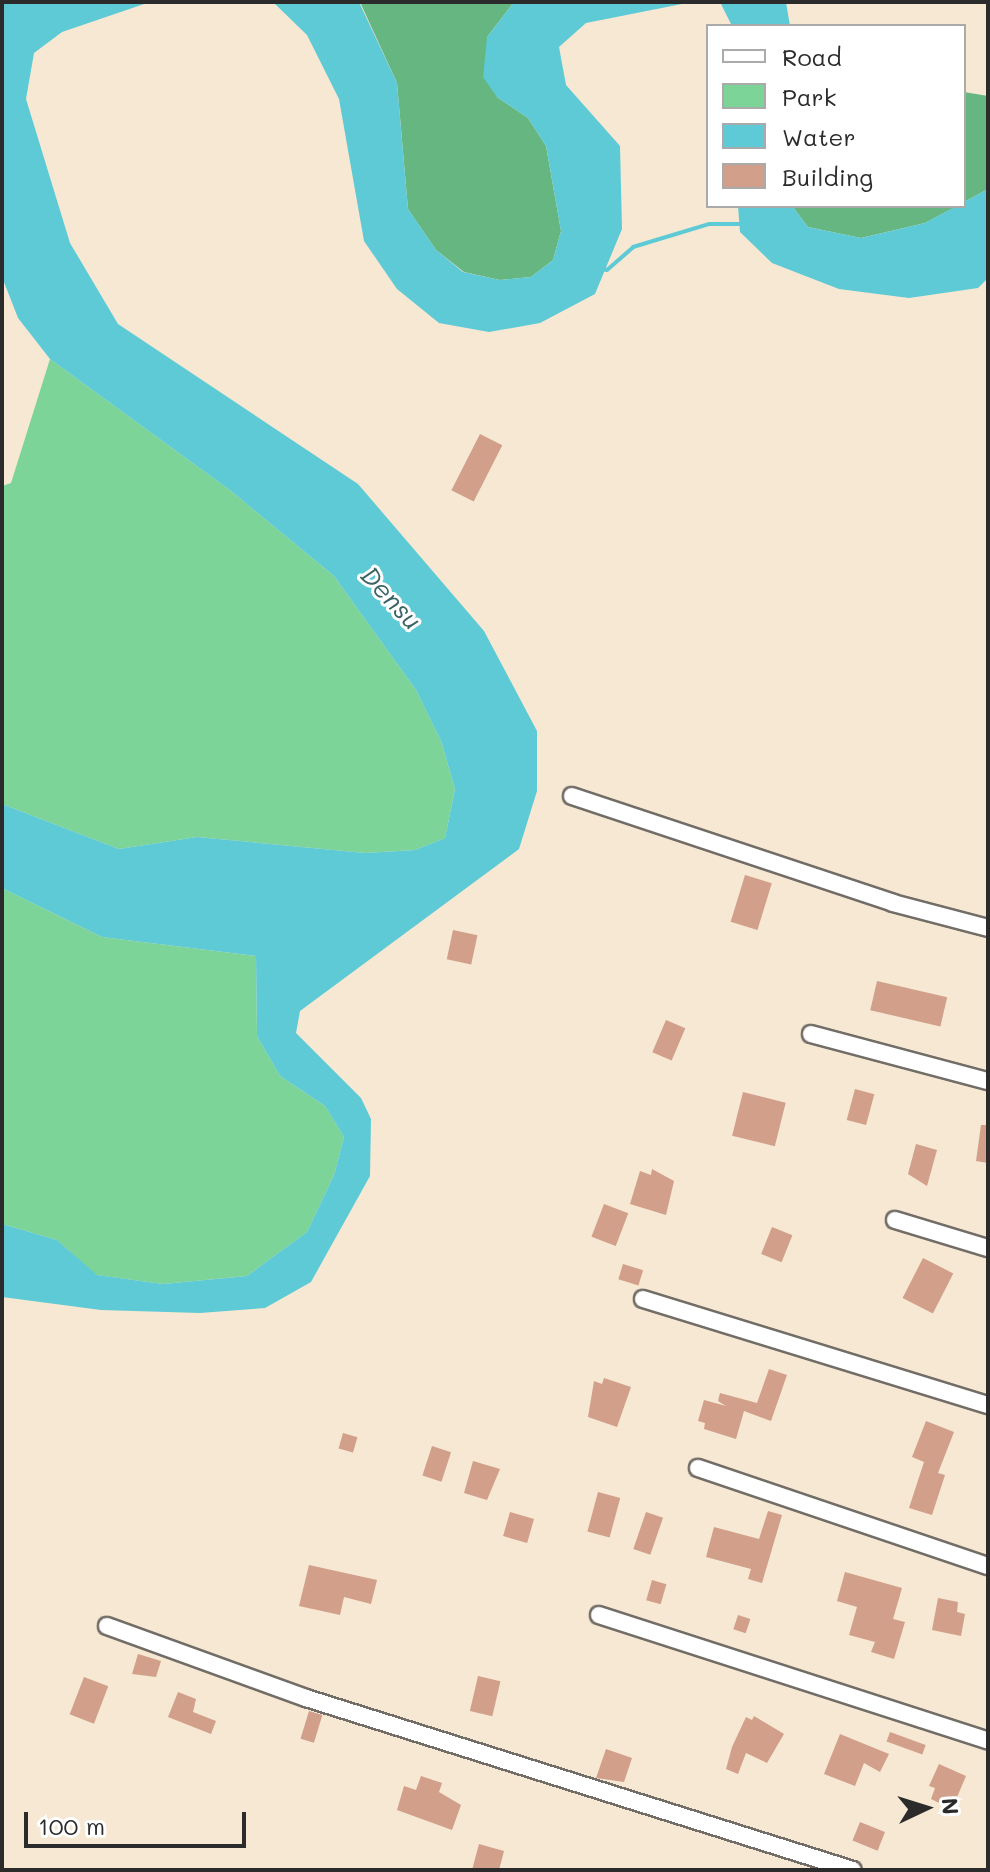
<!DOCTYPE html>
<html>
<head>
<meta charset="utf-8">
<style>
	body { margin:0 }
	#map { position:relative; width:990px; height:1872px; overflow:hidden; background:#f6e8d3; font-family:Mali,sans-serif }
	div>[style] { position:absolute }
	.green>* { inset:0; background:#7cd499 }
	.forest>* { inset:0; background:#65b681 }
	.water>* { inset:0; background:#5dcad5 }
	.stream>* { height:4px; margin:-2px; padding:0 2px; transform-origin:2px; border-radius:2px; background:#5dcad5 }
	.building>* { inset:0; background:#d19f8a; transform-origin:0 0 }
	.roads { filter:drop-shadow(2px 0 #726d66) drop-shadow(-2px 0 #726d66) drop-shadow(0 2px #726d66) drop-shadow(0 -2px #726d66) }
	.minor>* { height:16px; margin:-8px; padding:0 8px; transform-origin:8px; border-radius:8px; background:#fff }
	span { translate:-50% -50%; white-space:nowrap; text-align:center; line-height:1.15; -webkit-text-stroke:6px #fff; paint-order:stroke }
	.water-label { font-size:26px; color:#3c6366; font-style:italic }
	.frame { position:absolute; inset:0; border:4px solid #2b2b2b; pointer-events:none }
	.legend { position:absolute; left:706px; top:24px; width:260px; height:184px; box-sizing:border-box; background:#fff; border:2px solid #aaa; margin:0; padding:10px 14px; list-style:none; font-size:24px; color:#2b2b2b }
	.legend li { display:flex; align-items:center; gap:16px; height:40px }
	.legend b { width:40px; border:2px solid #aaa }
	.north { position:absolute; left:886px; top:1768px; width:80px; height:80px; -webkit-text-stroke:6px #fff; paint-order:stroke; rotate:86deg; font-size:22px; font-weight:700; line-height:32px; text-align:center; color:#2b2b2b }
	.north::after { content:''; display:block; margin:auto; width:28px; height:36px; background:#2b2b2b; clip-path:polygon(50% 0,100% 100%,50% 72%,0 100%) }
	.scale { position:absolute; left:24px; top:1812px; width:222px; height:36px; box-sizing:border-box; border:4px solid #2b2b2b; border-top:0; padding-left:10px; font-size:24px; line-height:28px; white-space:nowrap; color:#2b2b2b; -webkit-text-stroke:6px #fff; paint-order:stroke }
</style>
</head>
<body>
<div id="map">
	<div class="green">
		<div style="clip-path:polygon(50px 359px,231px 491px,334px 576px,416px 690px,441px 741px,455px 789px,445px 838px,415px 850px,365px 853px,197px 837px,119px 849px,2px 804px,2px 486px,11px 483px)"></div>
		<div style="clip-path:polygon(2px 888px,102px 937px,256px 956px,257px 1036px,280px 1076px,325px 1106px,344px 1137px,334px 1175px,307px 1232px,247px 1276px,163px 1284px,96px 1275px,57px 1240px,2px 1224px)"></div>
	</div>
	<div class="forest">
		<div style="clip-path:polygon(360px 2px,514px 2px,487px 37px,497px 97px,528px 118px,546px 146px,561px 231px,553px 260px,531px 277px,500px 280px,464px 272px,436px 250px,408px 209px,397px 83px)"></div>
		<div style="clip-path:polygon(964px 92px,988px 96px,988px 189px,964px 202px)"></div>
		<div style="clip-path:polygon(792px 206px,957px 206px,925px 223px,861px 238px,808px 227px)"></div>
	</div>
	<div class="water">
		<div style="clip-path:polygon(2px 2px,150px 2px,62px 32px,34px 53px,26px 99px,70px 243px,118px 324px,358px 484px,484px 631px,537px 731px,537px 791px,519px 849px,300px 1011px,296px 1033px,361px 1098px,371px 1119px,370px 1176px,311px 1282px,265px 1308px,200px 1313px,101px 1310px,2px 1297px,2px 1224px,57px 1240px,97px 1275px,163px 1284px,247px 1276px,307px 1232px,334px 1175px,344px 1137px,325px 1106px,280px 1076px,257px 1036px,256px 956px,102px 937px,2px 888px,2px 804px,119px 849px,197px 837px,365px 853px,415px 850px,445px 838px,455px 789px,441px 741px,416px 690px,334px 576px,231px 491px,50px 359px,18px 318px,2px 277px)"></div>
		<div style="clip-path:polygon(273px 2px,359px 2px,397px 83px,408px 209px,436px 250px,463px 272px,500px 280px,531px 277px,553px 260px,561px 231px,546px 146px,528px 118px,497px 97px,483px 77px,487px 37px,514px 2px,692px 2px,586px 23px,559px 47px,566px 85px,620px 146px,622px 229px,595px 294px,540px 323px,489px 332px,439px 323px,397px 289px,364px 241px,339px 99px,307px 35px)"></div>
		<div style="clip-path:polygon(703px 2px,786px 2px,790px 26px,732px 26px,721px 4px)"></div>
		<div style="clip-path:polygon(988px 189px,988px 278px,978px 288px,909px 298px,839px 289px,772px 263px,740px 232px,738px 206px,792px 206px,808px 227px,861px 238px,925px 223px)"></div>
	</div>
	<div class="stream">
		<div style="left:601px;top:269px;width:6px;rotate:9deg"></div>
		<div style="left:607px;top:270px;width:35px;rotate:-41deg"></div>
		<div style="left:633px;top:247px;width:79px;rotate:-16.8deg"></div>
		<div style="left:709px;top:224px;width:36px"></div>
	</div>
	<div class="building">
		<div style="left:480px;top:434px;width:25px;height:63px;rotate:27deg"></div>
		<div style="left:745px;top:875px;width:28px;height:49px;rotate:17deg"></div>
		<div style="left:453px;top:930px;width:25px;height:30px;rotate:12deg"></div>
		<div style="left:877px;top:981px;width:72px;height:30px;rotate:13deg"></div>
		<div style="left:666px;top:1020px;width:21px;height:35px;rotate:23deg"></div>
		<div style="left:855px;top:1089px;width:20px;height:32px;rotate:15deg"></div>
		<div style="left:743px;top:1092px;width:44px;height:45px;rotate:14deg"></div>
		<div style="clip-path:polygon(981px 1125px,988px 1125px,988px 1163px,976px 1161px)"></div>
		<div style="clip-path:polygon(916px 1144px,937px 1150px,927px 1186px,908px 1174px)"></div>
		<div style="clip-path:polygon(652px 1169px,674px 1181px,666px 1215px,630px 1204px,640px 1171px,651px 1175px)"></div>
		<div style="left:604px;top:1204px;width:26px;height:35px;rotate:21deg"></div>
		<div style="left:772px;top:1227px;width:22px;height:29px;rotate:22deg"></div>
		<div style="left:923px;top:1258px;width:34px;height:45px;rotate:27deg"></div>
		<div style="left:623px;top:1264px;width:21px;height:16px;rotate:17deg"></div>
		<div style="clip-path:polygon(769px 1369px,787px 1375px,771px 1421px,744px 1411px,736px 1439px,704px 1429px,705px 1423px,698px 1421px,704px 1400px,726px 1406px,718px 1401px,720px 1393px,757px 1403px)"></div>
		<div style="clip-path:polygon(604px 1378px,631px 1387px,617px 1427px,588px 1417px,594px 1381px,602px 1384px)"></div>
		<div style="clip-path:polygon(926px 1421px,954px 1432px,938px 1473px,945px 1475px,932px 1515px,909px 1508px,924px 1462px,912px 1457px)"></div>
		<div style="left:343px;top:1433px;width:15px;height:16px;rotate:16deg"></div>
		<div style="left:432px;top:1446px;width:20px;height:31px;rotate:18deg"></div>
		<div style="clip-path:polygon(473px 1461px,500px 1469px,487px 1500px,464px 1493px)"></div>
		<div style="left:598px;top:1492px;width:23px;height:41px;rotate:15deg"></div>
		<div style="clip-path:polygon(768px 1511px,782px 1515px,762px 1583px,748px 1579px,751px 1569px,706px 1557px,714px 1527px,759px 1539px)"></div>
		<div style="left:510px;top:1512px;width:25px;height:25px;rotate:16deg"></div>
		<div style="left:646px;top:1512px;width:18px;height:39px;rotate:19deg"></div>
		<div style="clip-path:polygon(309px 1565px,377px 1580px,371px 1604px,344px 1597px,340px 1615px,299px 1606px)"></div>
		<div style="clip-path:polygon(845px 1572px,902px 1588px,893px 1619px,905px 1622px,894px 1659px,871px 1652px,875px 1642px,849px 1635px,857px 1607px,837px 1601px)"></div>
		<div style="left:652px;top:1580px;width:15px;height:21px;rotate:16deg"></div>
		<div style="clip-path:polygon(938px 1598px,958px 1602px,957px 1612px,965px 1614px,961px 1636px,932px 1630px)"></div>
		<div style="left:738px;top:1615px;width:13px;height:15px;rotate:18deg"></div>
		<div style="clip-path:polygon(138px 1654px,161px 1661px,156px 1677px,132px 1674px)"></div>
		<div style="left:478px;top:1676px;width:23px;height:36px;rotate:13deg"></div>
		<div style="left:84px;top:1677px;width:26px;height:40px;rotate:21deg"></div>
		<div style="clip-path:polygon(178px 1692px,196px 1699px,193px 1712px,216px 1721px,211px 1734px,168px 1717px)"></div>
		<div style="left:309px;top:1711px;width:14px;height:29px;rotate:17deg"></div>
		<div style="clip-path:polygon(754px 1716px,784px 1734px,767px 1763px,746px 1753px,738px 1774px,726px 1769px,732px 1747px,746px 1717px,752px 1720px)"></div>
		<div style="left:890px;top:1732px;width:38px;height:10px;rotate:20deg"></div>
		<div style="clip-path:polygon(840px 1734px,889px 1754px,880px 1772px,864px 1763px,855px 1786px,824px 1774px)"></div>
		<div style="clip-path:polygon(606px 1749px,632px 1758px,624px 1782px,596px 1778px)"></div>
		<div style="clip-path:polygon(939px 1764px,966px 1776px,952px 1809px,931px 1799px,935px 1788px,929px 1786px)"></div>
		<div style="clip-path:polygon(421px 1776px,442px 1783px,439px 1792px,461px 1805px,452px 1830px,397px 1810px,404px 1786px,416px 1790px)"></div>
		<div style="left:860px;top:1822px;width:27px;height:20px;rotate:22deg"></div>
		<div style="clip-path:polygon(479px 1844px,504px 1851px,499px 1870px,472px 1870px)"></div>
	</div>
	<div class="roads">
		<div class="minor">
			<div style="left:572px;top:796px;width:338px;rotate:18.4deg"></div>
			<div style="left:893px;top:903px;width:98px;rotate:14.7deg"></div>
			<div style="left:811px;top:1034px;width:183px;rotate:14.9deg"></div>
			<div style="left:895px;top:1220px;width:97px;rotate:16.8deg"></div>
			<div style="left:643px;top:1299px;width:361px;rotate:17.1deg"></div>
			<div style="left:698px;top:1468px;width:306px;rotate:18.7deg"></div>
			<div style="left:599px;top:1615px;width:409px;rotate:17.9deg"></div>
			<div style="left:107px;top:1626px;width:212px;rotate:19.9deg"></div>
			<div style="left:306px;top:1698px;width:573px;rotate:17.46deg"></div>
		</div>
	</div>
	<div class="water-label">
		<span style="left:391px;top:598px;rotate:47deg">Densu</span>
	</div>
	<div class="frame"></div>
	<ul class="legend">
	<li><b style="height:10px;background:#fff"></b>Road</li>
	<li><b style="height:22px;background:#7cd499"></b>Park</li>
	<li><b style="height:22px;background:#5dcad5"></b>Water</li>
	<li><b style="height:22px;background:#d19f8a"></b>Building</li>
	</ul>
	<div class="north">N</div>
	<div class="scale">100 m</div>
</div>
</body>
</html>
